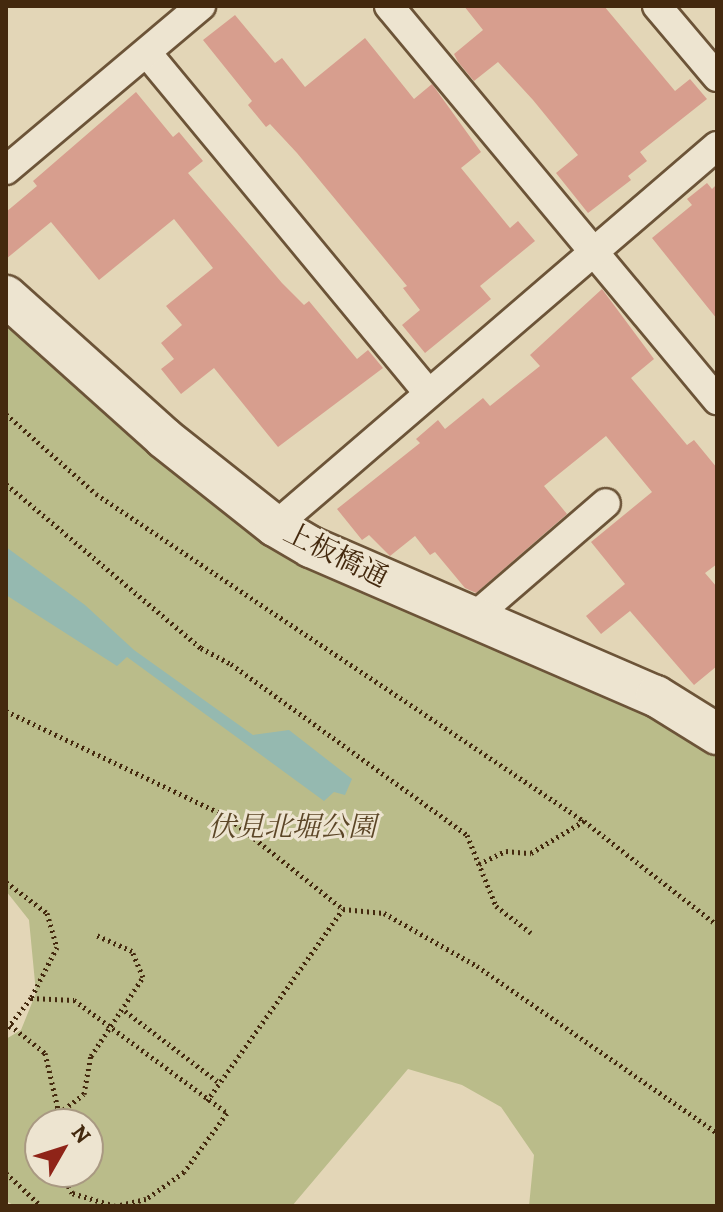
<!DOCTYPE html>
<html>
<head>
<meta charset="utf-8">
<style>
	body { margin:0 }
	#map { position:relative; width:723px; height:1212px; overflow:hidden; background:#e3d6b7; font-family:Alegreya,"Noto Serif JP",serif }
	div>[style] { position:absolute }
	.green>* { inset:0; background:#babc8a }
	.water>* { inset:0; background:#95b9b0 }
	.building>* { inset:0; background:#d79e8e }
	.path>* { height:5px; margin-top:-2.5px; transform-origin:0; background:repeating-linear-gradient(90deg,#44290e 0 2px,transparent 0 6px) }
	.roads { filter:drop-shadow(2px 0 #6c5438) drop-shadow(-2px 0 #6c5438) drop-shadow(0 2px #6c5438) drop-shadow(0 -2px #6c5438) }
	.street>* { height:28px; margin:-14px; padding:0 14px; transform-origin:14px; border-radius:14px; background:#ede4d0 }
	.secondary>* { height:40px; margin:-20px; padding:0 20px; transform-origin:20px; border-radius:20px; background:#ede4d0 }
	span { translate:-50% -50%; white-space:nowrap; text-align:center; line-height:1.15; -webkit-text-stroke:6px #ede4d0; paint-order:stroke }
	.street-label { font-size:28px; color:#44290e }
	.park-label { font-size:28px; color:#5c4627; font-style:italic }
	.frame { position:absolute; inset:0; border:8px solid #44290e; pointer-events:none }
	.north { position:absolute; left:24px; top:1108px; width:80px; height:80px; box-sizing:border-box; background:#ede4d0; border:2px solid #a99982; border-radius:50%; rotate:51deg; font-size:22px; font-weight:700; line-height:32px; text-align:center; color:#44290e }
	.north::after { content:''; display:block; margin:auto; width:28px; height:36px; background:#8f2418; clip-path:polygon(50% 0,100% 100%,50% 72%,0 100%) }
</style>
</head>
<body>
<div id="map">
	<div class="green">
		<div style="clip-path:polygon(evenodd,6px 311px,110px 411px,717px 750px,717px 1206px,529px 1206px,534px 1155px,501px 1107px,462px 1085px,408px 1069px,292px 1206px,15px 1206px,6px 1201px,6px 1039px,21px 1030px,36px 993px,29px 920px,6px 891px,6px 311px,40px 1124px,88px 1124px,88px 1172px,40px 1172px,40px 1124px)"></div>
	</div>
	<div class="water">
		<div style="clip-path:polygon(6px 547px,85px 605px,134px 650px,253px 735px,289px 730px,352px 779px,345px 795px,334px 792px,324px 801px,127px 657px,117px 666px,6px 595px)"></div>
	</div>
	<div class="building">
		<div style="clip-path:polygon(464px 6px,604px 6px,675px 91px,690px 79px,707px 99px,640px 152px,647px 161px,628px 176px,631px 180px,588px 213px,556px 173px,578px 155px,533px 100px,498px 62px,474px 81px,458px 62px,454px 54px,483px 30px)"></div>
		<div style="clip-path:polygon(235px 15px,275px 63px,282px 58px,305px 87px,365px 38px,414px 99px,432px 84px,481px 152px,461px 168px,510px 228px,518px 221px,535px 241px,480px 286px,491px 299px,425px 353px,402px 325px,420px 310px,403px 288px,407px 286px,297px 153px,270px 124px,266px 127px,248px 105px,252px 101px,203px 40px)"></div>
		<div style="clip-path:polygon(136px 92px,173px 137px,179px 132px,203px 161px,188px 173px,282px 283px,304px 305px,309px 301px,357px 359px,368px 350px,383px 368px,278px 447px,214px 368px,181px 394px,161px 369px,174px 359px,161px 343px,182px 325px,166px 306px,213px 268px,174px 219px,99px 280px,51px 222px,6px 259px,6px 212px,37px 186px,33px 181px)"></div>
		<div style="clip-path:polygon(707px 183px,712px 189px,717px 184px,717px 319px,652px 238px,692px 205px,687px 199px)"></div>
		<div style="clip-path:polygon(602px 289px,654px 359px,631px 378px,687px 445px,694px 440px,717px 468px,717px 564px,705px 573px,717px 587px,717px 666px,694px 685px,630px 611px,601px 634px,586px 616px,625px 584px,591px 542px,652px 492px,606px 436px,544px 486px,567px 514px,476px 593px,465px 588px,435px 552px,430px 555px,415px 536px,390px 556px,369px 535px,362px 540px,337px 509px,420px 443px,416px 439px,438px 420px,445px 429px,483px 398px,490px 406px,540px 366px,530px 355px)"></div>
	</div>
	<div class="path">
		<div style="left:6px;top:414px;width:120px;rotate:41.6deg"></div>
		<div style="left:96px;top:494px;width:587px;rotate:33.83deg"></div>
		<div style="left:584px;top:821px;width:169px;rotate:38deg"></div>
		<div style="left:6px;top:484px;width:255px;rotate:40.1deg"></div>
		<div style="left:201px;top:648px;width:34px;rotate:28deg"></div>
		<div style="left:231px;top:664px;width:291px;rotate:35.9deg"></div>
		<div style="left:467px;top:835px;width:77px;rotate:67.8deg"></div>
		<div style="left:496px;top:906px;width:44px;rotate:37.6deg"></div>
		<div style="left:6px;top:711px;width:244px;rotate:25.5deg"></div>
		<div style="left:226px;top:816px;width:149px;rotate:38.5deg"></div>
		<div style="left:343px;top:909px;width:41px;rotate:5.6deg"></div>
		<div style="left:384px;top:913px;width:107px;rotate:29.7deg"></div>
		<div style="left:477px;top:966px;width:292px;rotate:34.8deg"></div>
		<div style="left:479px;top:864px;width:30px;rotate:-26deg"></div>
		<div style="left:506px;top:851px;width:25px;rotate:5deg"></div>
		<div style="left:531px;top:853px;width:62px;rotate:-31.1deg"></div>
		<div style="left:6px;top:882px;width:51px;rotate:37.1deg"></div>
		<div style="left:47px;top:913px;width:35px;rotate:74deg"></div>
		<div style="left:57px;top:947px;width:57px;rotate:117deg"></div>
		<div style="left:31px;top:998px;width:41px;rotate:128deg"></div>
		<div style="left:31px;top:998px;width:43px;rotate:2.7deg"></div>
		<div style="left:74px;top:1000px;width:190px;rotate:36.4deg"></div>
		<div style="left:227px;top:1113px;width:73px;rotate:126.1deg"></div>
		<div style="left:184px;top:1172px;width:47px;rotate:144.6deg"></div>
		<div style="left:146px;top:1199px;width:32px;rotate:167deg"></div>
		<div style="left:115px;top:1206px;width:45px;rotate:-163.2deg"></div>
		<div style="left:72px;top:1193px;width:24px;rotate:-118deg"></div>
		<div style="left:125px;top:1011px;width:116px;rotate:37.3deg"></div>
		<div style="left:10px;top:1025px;width:45px;rotate:38.7deg"></div>
		<div style="left:45px;top:1053px;width:62px;rotate:76.9deg"></div>
		<div style="left:207px;top:1101px;width:235px;rotate:-54.7deg"></div>
		<div style="left:54px;top:1124px;width:12px;rotate:-66deg"></div>
		<div style="left:59px;top:1113px;width:31px;rotate:-37deg"></div>
		<div style="left:84px;top:1094px;width:39px;rotate:-80deg"></div>
		<div style="left:91px;top:1056px;width:95px;rotate:-56.6deg"></div>
		<div style="left:143px;top:977px;width:28px;rotate:-113deg"></div>
		<div style="left:132px;top:951px;width:39px;rotate:-156deg"></div>
		<div style="left:6px;top:1173px;width:48px;rotate:43.3deg"></div>
	</div>
	<div class="roads">
		<div class="street">
			<div style="left:389px;top:6px;width:513px;rotate:50.22deg"></div>
			<div style="left:657px;top:6px;width:93px;rotate:49.8deg"></div>
			<div style="left:147px;top:53px;width:440px;rotate:50.4deg"></div>
			<div style="left:6px;top:170px;width:255px;rotate:-40.1deg"></div>
			<div style="left:275px;top:526px;width:583px;rotate:-40.69deg"></div>
			<div style="left:474px;top:617px;width:174px;rotate:-40.8deg"></div>
		</div>
		<div class="secondary">
			<div style="left:6px;top:296px;width:212px;rotate:41.9deg"></div>
			<div style="left:164px;top:438px;width:142px;rotate:38.4deg"></div>
			<div style="left:275px;top:526px;width:42px;rotate:30.3deg"></div>
			<div style="left:311px;top:547px;width:376px;rotate:23.4deg"></div>
			<div style="left:656px;top:696px;width:72px;rotate:31.9deg"></div>
		</div>
	</div>
	<div class="street-label">
		<span style="left:336px;top:555px;rotate:26deg">上板橋通</span>
	</div>
	<div class="park-label">
		<span style="left:292px;top:827px">伏見北堀公園</span>
	</div>
	<div class="frame"></div>
	<div class="north">N</div>
</div>
</body>
</html>
